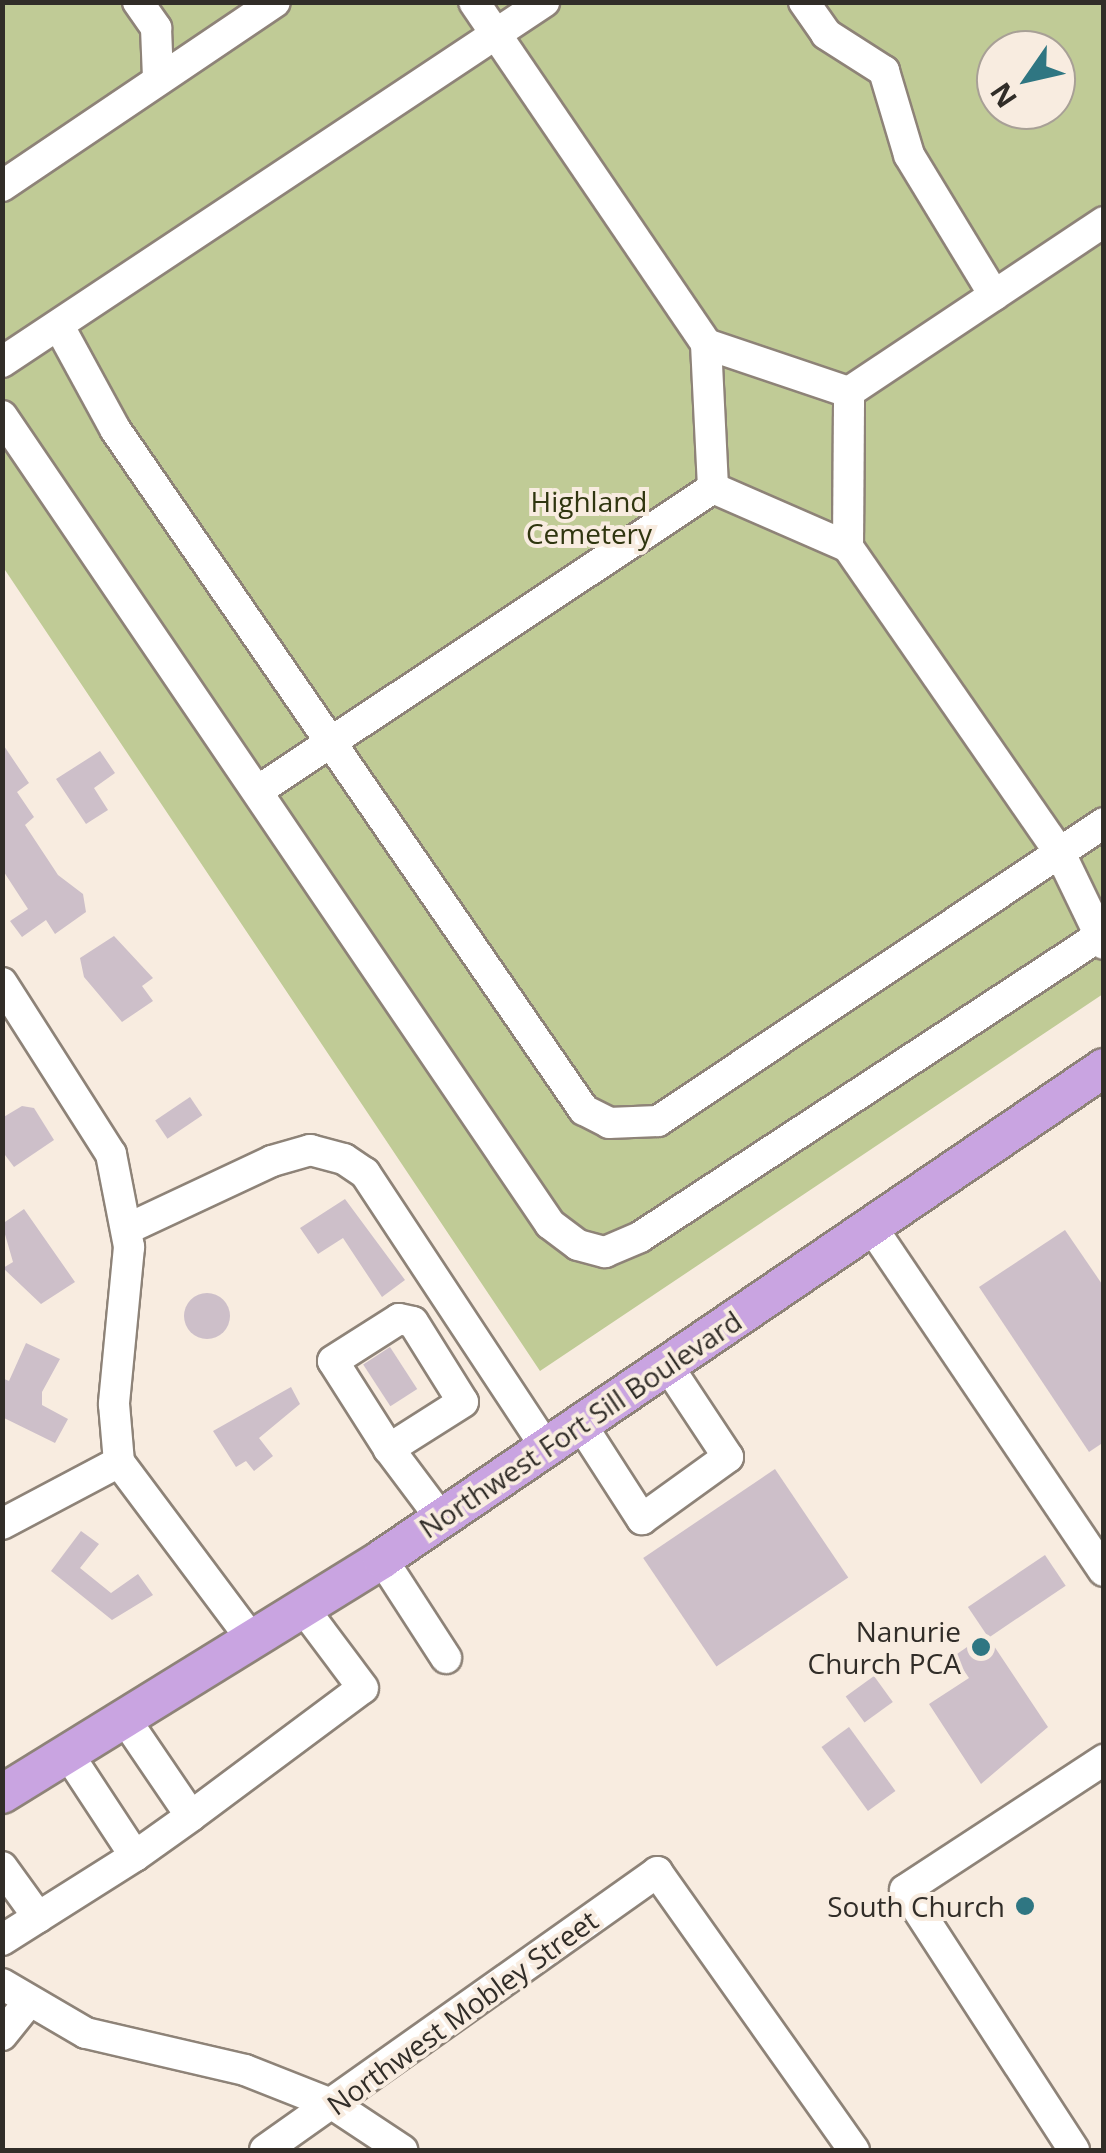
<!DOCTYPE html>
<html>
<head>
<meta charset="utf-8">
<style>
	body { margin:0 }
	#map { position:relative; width:1106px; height:2153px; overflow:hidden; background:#f8ece0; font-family:"Open Sans",sans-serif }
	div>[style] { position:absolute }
	.green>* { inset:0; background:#c0cb96 }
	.building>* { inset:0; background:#cdbfc9; transform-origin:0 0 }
	.round { border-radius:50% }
	.roads { filter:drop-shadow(2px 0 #8e8378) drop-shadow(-2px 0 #8e8378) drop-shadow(0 2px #8e8378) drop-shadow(0 -2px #8e8378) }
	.minor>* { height:30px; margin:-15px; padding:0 15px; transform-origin:15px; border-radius:15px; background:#fff }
	.major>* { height:38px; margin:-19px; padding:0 19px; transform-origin:19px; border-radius:19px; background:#c9a4e1 }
	.dots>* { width:28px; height:28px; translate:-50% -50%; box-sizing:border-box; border:5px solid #f8ece0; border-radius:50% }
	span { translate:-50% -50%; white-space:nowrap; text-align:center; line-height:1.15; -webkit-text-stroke:8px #f8ece0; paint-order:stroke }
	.park-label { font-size:28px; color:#2f350f }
	.street-label { font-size:28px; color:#312d28 }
	.poi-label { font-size:28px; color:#312d28 }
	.right { translate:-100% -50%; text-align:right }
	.frame { position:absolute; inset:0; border:5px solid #312d28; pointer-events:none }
	.north { position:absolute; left:976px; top:30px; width:100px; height:100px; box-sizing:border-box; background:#f8ece0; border:2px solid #a8a096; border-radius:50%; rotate:236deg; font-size:28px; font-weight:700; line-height:40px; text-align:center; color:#312d28 }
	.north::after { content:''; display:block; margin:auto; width:35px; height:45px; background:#2f7682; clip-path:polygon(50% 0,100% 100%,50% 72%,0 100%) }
</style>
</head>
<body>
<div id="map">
	<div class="green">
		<div style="clip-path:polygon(evenodd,2px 3px,1103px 3px,1103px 994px,540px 1371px,3px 567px,2px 3px,996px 50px,1056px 50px,1056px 110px,996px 110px,996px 50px)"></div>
	</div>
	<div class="building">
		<div style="clip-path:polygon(2px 743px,29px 783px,17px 792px,34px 817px,25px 825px,58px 875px,83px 894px,86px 912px,55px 934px,46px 920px,22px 937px,10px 921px,28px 909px,2px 869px)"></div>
		<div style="clip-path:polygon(100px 751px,115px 773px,94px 788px,108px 810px,86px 824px,56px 779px)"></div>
		<div style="clip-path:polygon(114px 936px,153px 978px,142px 986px,153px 1001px,122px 1022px,84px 977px,80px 958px)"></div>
		<div style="left:190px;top:1097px;width:22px;height:42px;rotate:56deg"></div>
		<div style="clip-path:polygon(22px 1106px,34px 1108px,54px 1140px,14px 1167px,2px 1151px,2px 1118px)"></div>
		<div style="clip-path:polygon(345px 1199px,405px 1280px,382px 1297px,343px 1238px,318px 1254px,300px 1228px)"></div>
		<div style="clip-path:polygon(24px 1209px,75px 1282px,41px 1304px,3px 1268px,13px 1262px,2px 1224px)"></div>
		<div style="clip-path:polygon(1065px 1230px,1104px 1287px,1104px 1442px,1089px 1452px,979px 1287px)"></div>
		<div class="round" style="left:184px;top:1293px;width:46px;height:46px"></div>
		<div style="clip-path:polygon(26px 1343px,60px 1359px,42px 1392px,42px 1405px,68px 1419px,55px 1443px,2px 1417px,2px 1378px,9px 1381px)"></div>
		<div style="left:390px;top:1347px;width:50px;height:32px;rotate:57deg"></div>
		<div style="clip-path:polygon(291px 1387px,300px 1404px,259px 1438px,273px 1456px,254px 1471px,246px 1461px,236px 1467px,213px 1431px)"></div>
		<div style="left:775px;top:1469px;width:131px;height:159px;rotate:56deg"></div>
		<div style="clip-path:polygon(81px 1531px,99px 1544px,80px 1568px,111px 1593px,138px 1574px,153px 1595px,112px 1620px,51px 1571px)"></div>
		<div style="left:1045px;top:1555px;width:37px;height:93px;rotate:56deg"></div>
		<div style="clip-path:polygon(986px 1634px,1048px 1727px,981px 1784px,929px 1704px,969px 1678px,954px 1656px)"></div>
		<div style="left:874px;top:1676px;width:32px;height:35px;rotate:54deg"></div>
		<div style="left:849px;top:1727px;width:79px;height:34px;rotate:54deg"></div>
	</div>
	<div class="roads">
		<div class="minor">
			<div style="left:138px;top:2px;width:32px;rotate:55deg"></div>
			<div style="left:156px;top:28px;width:50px;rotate:87.7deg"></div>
			<div style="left:474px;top:2px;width:413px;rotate:55.8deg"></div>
			<div style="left:706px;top:344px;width:151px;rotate:18.6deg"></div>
			<div style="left:849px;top:392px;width:306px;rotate:-33.7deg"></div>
			<div style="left:804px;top:2px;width:39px;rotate:55deg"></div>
			<div style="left:826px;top:34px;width:69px;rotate:32.5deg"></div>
			<div style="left:884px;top:71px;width:88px;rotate:73.4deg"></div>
			<div style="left:909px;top:155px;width:164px;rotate:58.7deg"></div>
			<div style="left:2px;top:186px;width:329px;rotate:-34deg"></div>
			<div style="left:60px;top:328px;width:115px;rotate:61.4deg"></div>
			<div style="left:115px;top:429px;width:827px;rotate:55.45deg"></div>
			<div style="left:584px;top:1110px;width:28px;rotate:27deg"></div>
			<div style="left:609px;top:1123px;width:49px;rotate:-2.3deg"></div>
			<div style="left:658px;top:1121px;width:536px;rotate:-33.75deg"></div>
			<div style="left:706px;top:344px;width:144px;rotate:87.2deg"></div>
			<div style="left:713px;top:488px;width:147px;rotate:23.6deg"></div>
			<div style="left:848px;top:547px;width:372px;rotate:55.3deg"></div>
			<div style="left:1060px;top:853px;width:101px;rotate:64.2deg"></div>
			<div style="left:2px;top:362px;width:651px;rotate:-33.59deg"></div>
			<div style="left:2px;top:416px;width:976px;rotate:55.85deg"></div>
			<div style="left:550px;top:1224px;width:35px;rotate:37deg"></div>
			<div style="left:578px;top:1245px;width:28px;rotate:15deg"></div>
			<div style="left:605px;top:1252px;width:38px;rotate:-23deg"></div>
			<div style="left:640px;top:1237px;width:555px;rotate:-33.23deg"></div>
			<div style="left:848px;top:547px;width:155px;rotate:-89.6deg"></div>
			<div style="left:259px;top:790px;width:545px;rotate:-33.63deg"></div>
			<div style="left:2px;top:983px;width:203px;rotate:57.5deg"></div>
			<div style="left:111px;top:1154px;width:95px;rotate:79deg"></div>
			<div style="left:129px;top:1247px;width:158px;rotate:95.5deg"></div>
			<div style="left:114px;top:1404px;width:58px;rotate:85.1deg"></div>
			<div style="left:119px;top:1462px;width:224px;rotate:53.2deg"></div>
			<div style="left:871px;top:1226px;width:416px;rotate:56deg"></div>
			<div style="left:127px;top:1229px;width:160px;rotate:-25.1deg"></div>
			<div style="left:272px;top:1161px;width:40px;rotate:-16deg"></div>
			<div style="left:310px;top:1150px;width:35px;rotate:15deg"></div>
			<div style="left:344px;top:1159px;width:25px;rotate:34deg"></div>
			<div style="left:365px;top:1173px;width:328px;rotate:56.6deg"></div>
			<div style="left:582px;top:1426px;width:111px;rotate:57.2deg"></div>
			<div style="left:642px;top:1519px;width:106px;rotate:-35.8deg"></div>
			<div style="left:728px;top:1457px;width:110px;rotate:-123.5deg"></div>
			<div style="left:389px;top:1449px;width:104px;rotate:-122.5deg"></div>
			<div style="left:333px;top:1361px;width:78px;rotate:-32.5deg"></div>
			<div style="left:399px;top:1319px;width:14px;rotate:12deg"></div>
			<div style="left:413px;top:1322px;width:94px;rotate:58deg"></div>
			<div style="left:463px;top:1402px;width:88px;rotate:147.6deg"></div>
			<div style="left:389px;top:1449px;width:85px;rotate:53.1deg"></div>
			<div style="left:2px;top:1524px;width:132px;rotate:-27.9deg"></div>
			<div style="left:382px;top:1559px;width:118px;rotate:57.1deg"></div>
			<div style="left:125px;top:1719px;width:117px;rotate:55.8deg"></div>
			<div style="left:191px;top:1816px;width:214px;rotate:-36.7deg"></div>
			<div style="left:363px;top:1688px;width:99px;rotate:-126.8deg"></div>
			<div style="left:135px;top:1856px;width:69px;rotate:-35.5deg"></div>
			<div style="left:2px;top:1867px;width:62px;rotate:54.2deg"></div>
			<div style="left:2px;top:1940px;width:157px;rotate:-32.3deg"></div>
			<div style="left:135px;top:1856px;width:122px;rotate:-123.3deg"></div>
			<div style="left:2px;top:1984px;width:97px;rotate:30.3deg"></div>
			<div style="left:86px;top:2033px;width:163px;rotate:13.1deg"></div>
			<div style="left:245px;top:2070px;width:96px;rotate:21.5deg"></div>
			<div style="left:334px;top:2105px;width:82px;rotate:33.5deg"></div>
			<div style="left:2px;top:2035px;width:40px;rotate:-51deg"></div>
			<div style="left:265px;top:2150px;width:481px;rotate:-35.3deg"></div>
			<div style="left:657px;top:1872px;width:341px;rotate:54.7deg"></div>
			<div style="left:1074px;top:2150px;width:310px;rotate:-123deg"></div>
			<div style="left:905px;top:1890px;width:238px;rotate:-33.2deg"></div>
		</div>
		<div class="major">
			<div style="left:2px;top:1794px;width:447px;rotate:-31.7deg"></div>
			<div style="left:382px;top:1559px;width:873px;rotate:-34.22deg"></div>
		</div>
	</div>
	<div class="dots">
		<div style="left:981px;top:1647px;background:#2f7682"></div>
		<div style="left:1025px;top:1906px;background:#2f7682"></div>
	</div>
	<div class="park-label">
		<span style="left:589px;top:517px">Highland<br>Cemetery</span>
	</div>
	<div class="street-label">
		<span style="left:580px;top:1424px;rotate:-34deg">Northwest Fort Sill Boulevard</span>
		<span style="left:462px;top:2012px;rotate:-36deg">Northwest Mobley Street</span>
	</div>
	<div class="poi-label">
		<span class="right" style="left:961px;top:1647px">Nanurie<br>Church PCA</span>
		<span class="right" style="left:1005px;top:1906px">South Church</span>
	</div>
	<div class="frame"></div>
	<div class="north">N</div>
</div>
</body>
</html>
